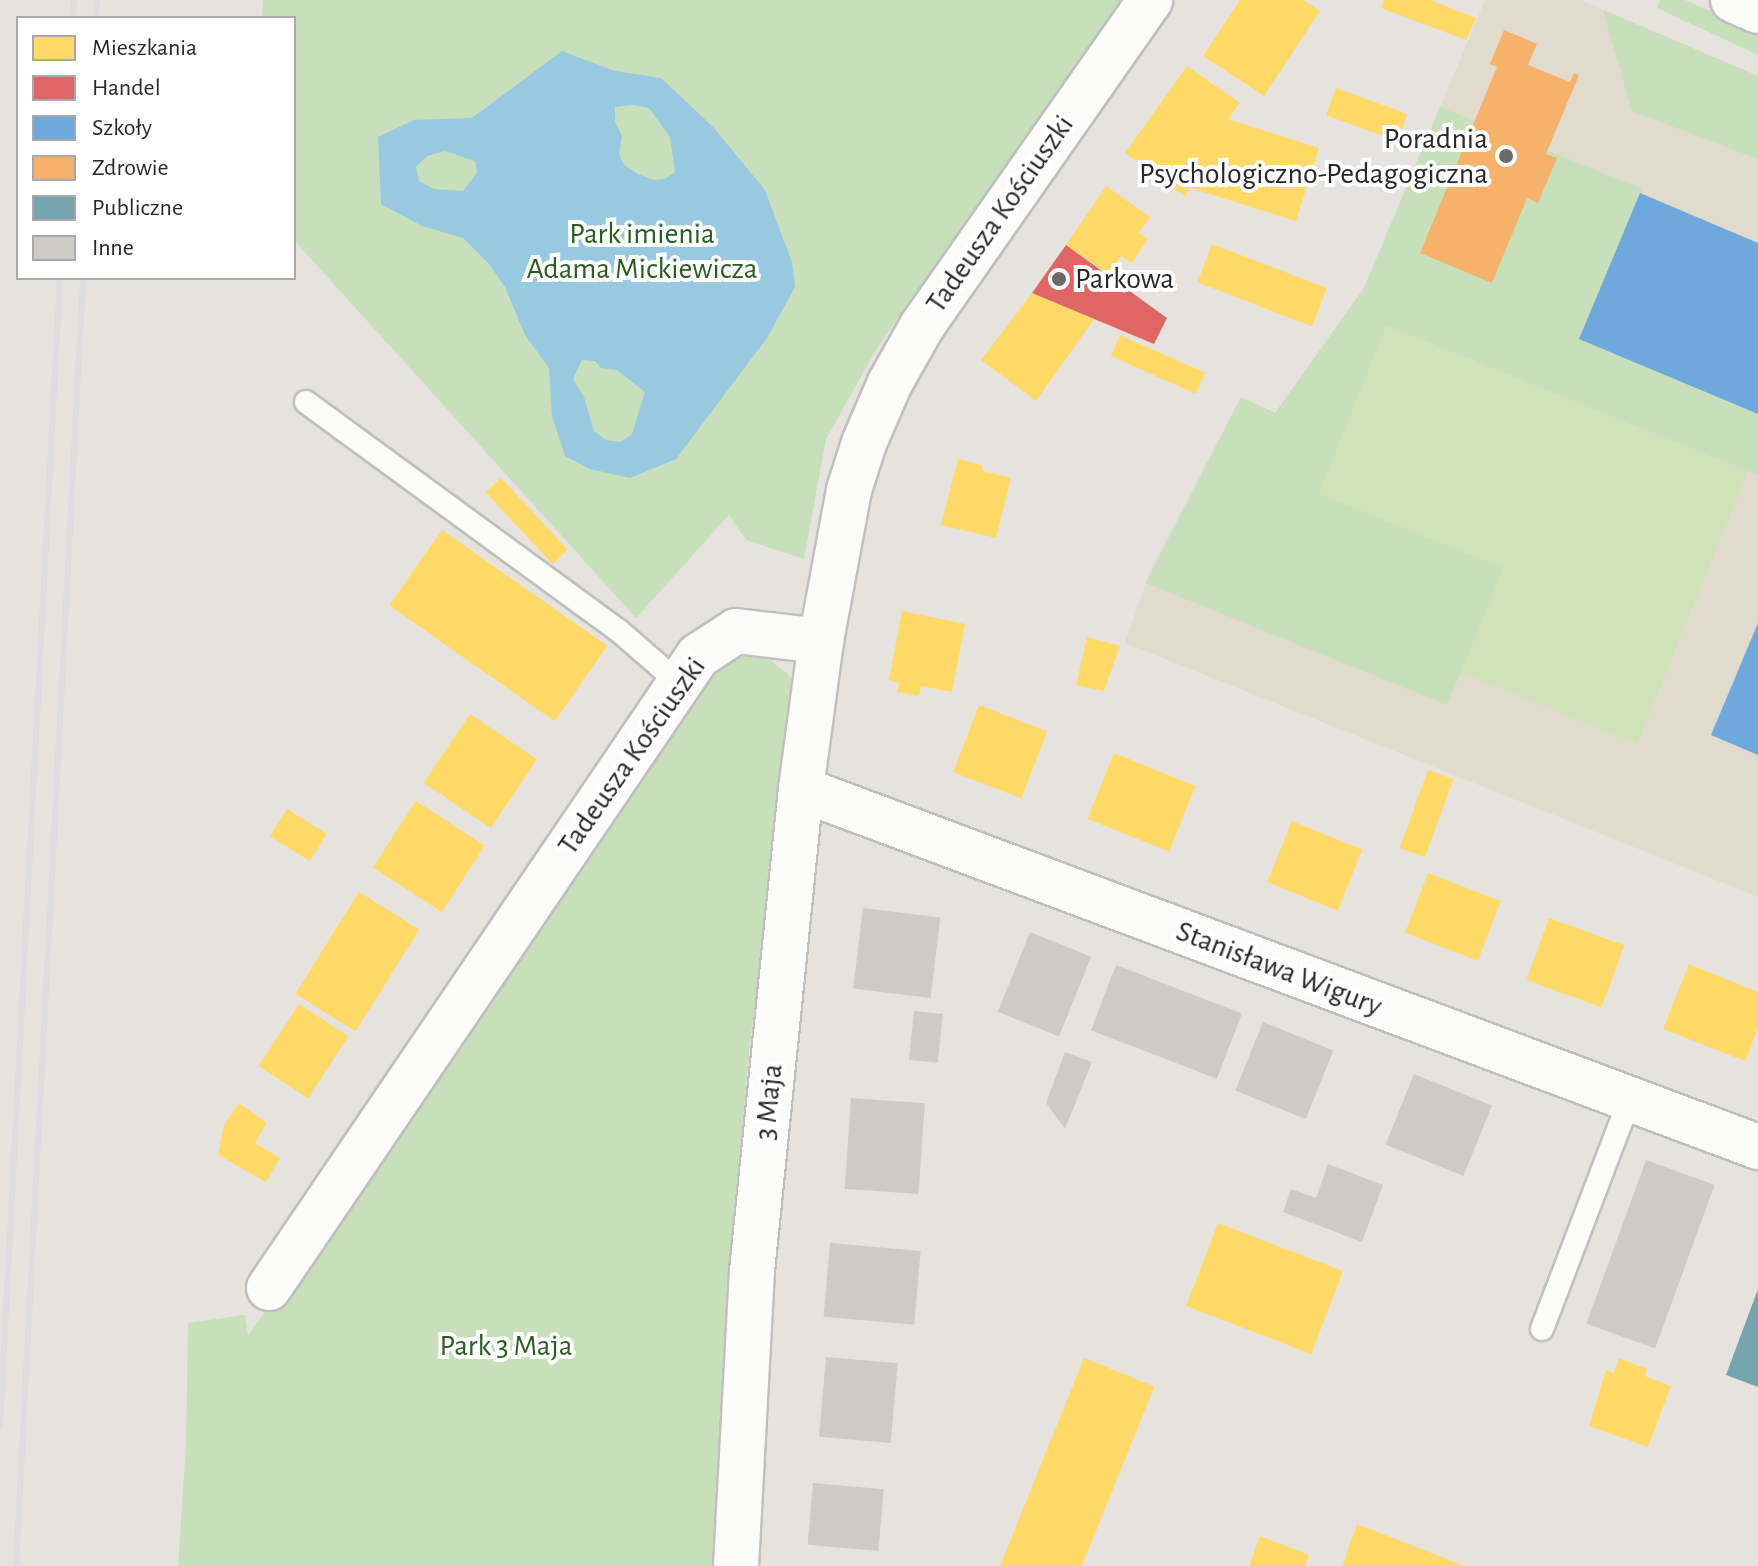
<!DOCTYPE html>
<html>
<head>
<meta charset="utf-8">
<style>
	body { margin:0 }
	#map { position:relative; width:1758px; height:1566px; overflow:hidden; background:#e6e3de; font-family:"Alegreya Sans",sans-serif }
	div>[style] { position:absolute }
	.education>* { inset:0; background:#e0dbcd }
	.green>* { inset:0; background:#c7dfba }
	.pitch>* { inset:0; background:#d0e2b8 }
	.water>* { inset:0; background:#99c9e0 }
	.homes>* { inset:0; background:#ffd966; transform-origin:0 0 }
	.shops>* { inset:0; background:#e06666 }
	.schools>* { inset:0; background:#6fa8dc }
	.health>* { inset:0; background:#f6b26b }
	.public>* { inset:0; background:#76a5af }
	.building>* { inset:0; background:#cdcbc8; transform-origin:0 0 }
	.roads { filter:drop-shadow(2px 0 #c0bfbf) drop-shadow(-2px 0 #c0bfbf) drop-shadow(0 2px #c0bfbf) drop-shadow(0 -2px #c0bfbf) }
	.service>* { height:22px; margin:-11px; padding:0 11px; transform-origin:11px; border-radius:11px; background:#fbfbfa }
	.minor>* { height:44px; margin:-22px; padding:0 22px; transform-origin:22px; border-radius:22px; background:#fbfbfa }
	.tertiary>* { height:44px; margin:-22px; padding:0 22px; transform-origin:22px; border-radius:22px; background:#fbfbfa }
	.rail>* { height:6px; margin:-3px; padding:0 3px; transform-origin:3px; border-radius:3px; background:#dddcde }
	.dots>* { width:22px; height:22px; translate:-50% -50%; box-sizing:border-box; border:4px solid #fff; border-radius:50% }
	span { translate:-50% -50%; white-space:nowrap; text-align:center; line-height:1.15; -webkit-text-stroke:8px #fff; paint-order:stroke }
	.poi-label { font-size:30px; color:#282828 }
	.right { translate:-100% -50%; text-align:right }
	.left { translate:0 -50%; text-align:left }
	.street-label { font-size:30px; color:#282828 }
	.park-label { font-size:30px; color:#295d20 }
	.legend { position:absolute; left:16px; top:16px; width:280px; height:264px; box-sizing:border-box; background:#fff; border:2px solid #a9a9a9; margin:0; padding:10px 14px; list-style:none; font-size:24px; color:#282828 }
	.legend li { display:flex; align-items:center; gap:16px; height:40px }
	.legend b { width:40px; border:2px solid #a9a9a9 }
</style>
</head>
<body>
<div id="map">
	<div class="education">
		<div style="clip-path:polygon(1485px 0,1581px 0,1758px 76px,1758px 897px,1125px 643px,1150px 571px,1241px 397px,1275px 413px,1364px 288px)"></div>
	</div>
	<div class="green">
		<div style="clip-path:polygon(263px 0,1122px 0,877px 348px,826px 439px,804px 559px,746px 540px,729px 515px,636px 618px,294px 240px,294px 18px,262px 18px)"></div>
		<div style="clip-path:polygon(1660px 0,1685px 0,1758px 31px,1758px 55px,1657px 8px)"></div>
		<div style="clip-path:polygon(1603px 10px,1758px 76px,1758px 159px,1632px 111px)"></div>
		<div style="clip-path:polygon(1440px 107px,1642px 189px,1580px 339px,1758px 414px,1758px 475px,1386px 326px,1504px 568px,1447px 705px,1146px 583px,1241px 397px,1275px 413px,1364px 288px)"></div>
		<div style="clip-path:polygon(742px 655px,770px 660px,790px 676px,794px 691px,750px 1042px,730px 1261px,713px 1566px,178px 1566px,186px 1445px,188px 1323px,245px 1315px,248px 1336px,716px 668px)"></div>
	</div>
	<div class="pitch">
		<div style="clip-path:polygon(1386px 325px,1748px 471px,1637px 744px,1461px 672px,1503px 568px,1319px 494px)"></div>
	</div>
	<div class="water">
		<div style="clip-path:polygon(evenodd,562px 51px,615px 71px,661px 78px,713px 127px,765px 190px,792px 262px,795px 287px,767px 338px,676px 459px,630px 478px,590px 469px,565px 456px,552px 416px,549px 368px,525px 335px,505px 287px,489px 264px,463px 238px,422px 226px,381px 204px,378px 137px,414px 120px,472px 118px,562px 51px,633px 105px,649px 108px,670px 137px,675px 172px,665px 179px,654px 180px,638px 174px,624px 165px,619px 154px,622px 136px,615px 121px,615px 107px,633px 105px,562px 51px,445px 151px,475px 161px,477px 173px,463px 191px,434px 189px,419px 181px,416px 167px,427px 156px,445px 151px,562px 51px,582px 360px,595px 361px,601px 368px,617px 370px,645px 392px,632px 434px,621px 442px,606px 440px,594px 431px,584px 397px,573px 379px,582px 360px)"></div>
	</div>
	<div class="homes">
		<div style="clip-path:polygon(1240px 0,1303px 0,1320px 11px,1264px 96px,1203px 56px)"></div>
		<div style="clip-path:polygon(1384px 0,1431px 0,1476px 18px,1466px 40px,1381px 8px)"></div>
		<div style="clip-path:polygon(1187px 66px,1240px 103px,1228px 119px,1319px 148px,1296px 221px,1190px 188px,1185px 196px,1125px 153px)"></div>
		<div style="left:1336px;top:88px;width:76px;height:29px;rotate:20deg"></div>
		<div style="clip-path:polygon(1106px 186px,1150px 217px,1139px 233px,1148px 239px,1132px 263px,1121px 256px,1108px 274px,1066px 245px)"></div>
		<div style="left:1212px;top:244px;width:123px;height:41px;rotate:21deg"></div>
		<div style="clip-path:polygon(1032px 293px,1094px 319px,1036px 401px,981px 360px)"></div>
		<div style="left:1120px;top:335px;width:93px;height:23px;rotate:24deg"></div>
		<div style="clip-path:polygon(958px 459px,982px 465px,983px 471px,1011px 478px,996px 538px,941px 525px)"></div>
		<div style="left:501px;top:478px;width:98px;height:21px;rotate:47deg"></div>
		<div style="left:442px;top:530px;width:202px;height:92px;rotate:35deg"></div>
		<div style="clip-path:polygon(902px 611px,965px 624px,952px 692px,921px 686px,919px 696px,897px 692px,899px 682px,889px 680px)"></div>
		<div style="clip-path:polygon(1087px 637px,1120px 646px,1104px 691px,1076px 685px)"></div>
		<div style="left:979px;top:705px;width:73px;height:72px;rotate:21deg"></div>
		<div style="left:470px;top:714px;width:81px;height:83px;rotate:34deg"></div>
		<div style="left:1114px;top:753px;width:88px;height:71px;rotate:22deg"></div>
		<div style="left:1428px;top:770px;width:27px;height:83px;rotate:20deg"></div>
		<div style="left:416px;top:801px;width:82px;height:79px;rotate:33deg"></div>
		<div style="left:287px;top:809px;width:47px;height:32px;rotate:32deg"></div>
		<div style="left:1292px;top:821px;width:76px;height:66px;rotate:22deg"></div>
		<div style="left:1428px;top:873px;width:78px;height:64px;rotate:21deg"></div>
		<div style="left:359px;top:892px;width:71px;height:120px;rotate:32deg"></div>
		<div style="left:1549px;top:918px;width:80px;height:66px;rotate:20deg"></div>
		<div style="clip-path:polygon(1689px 964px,1758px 992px,1758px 1028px,1745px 1061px,1663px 1029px)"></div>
		<div style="left:299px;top:1004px;width:59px;height:74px;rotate:33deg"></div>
		<div style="clip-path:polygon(239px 1103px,267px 1123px,255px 1143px,280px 1158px,266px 1182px,218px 1155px,224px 1125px)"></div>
		<div style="left:1218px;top:1223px;width:134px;height:89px;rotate:21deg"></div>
		<div style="left:1084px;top:1358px;width:76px;height:223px;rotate:22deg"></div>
		<div style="clip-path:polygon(1619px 1358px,1647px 1369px,1645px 1376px,1671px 1386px,1648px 1447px,1589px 1426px,1606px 1370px,1614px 1373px)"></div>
		<div style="clip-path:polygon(1357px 1524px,1465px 1566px,1342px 1566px)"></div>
		<div style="clip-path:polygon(1260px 1536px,1309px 1555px,1305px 1566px,1249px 1566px)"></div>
	</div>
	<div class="shops">
		<div style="clip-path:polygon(1066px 245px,1167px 318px,1154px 344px,1032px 293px)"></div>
	</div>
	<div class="schools">
		<div style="clip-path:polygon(1640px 193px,1758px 243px,1758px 414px,1579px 339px)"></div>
		<div style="clip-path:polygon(1758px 623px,1758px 755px,1711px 735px)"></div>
	</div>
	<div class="health">
		<div style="clip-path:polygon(1504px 30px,1537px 44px,1528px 65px,1570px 82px,1574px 73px,1579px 75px,1546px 154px,1557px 158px,1538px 203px,1527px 198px,1492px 283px,1420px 253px,1497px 67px,1490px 64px)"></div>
	</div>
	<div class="public">
		<div style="clip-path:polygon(1758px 1289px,1758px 1387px,1726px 1375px)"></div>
	</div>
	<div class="building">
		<div style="left:863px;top:908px;width:78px;height:81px;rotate:7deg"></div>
		<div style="left:1030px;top:932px;width:66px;height:86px;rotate:22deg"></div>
		<div style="left:1116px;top:965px;width:135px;height:70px;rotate:21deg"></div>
		<div style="left:914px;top:1011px;width:29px;height:49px;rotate:6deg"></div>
		<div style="left:1263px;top:1022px;width:76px;height:74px;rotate:22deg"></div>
		<div style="clip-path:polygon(1065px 1052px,1092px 1062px,1065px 1129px,1046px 1103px)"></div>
		<div style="left:1414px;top:1074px;width:84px;height:76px;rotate:22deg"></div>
		<div style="left:851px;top:1098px;width:74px;height:91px;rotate:4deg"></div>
		<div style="left:1646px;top:1160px;width:73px;height:174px;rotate:20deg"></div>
		<div style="clip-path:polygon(1328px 1164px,1383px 1185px,1362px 1242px,1283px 1212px,1291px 1189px,1316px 1198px)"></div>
		<div style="left:830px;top:1243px;width:91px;height:74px;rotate:5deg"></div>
		<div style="left:826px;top:1357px;width:72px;height:80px;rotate:5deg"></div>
		<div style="left:813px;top:1483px;width:71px;height:62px;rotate:5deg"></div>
	</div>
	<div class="roads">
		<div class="service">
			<div style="left:306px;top:402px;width:386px;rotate:36.2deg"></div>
			<div style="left:618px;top:630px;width:81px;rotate:41deg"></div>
			<div style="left:1542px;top:1329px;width:244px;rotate:-69.1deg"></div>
		</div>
		<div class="minor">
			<div style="left:801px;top:789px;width:1022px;rotate:20.51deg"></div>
			<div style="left:269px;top:1288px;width:764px;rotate:-55.83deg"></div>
			<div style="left:698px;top:656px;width:45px;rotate:-33.3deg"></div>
			<div style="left:736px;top:631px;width:86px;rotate:6.7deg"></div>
			<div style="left:736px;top:1566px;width:295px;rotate:-86.9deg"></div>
			<div style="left:752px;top:1271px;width:484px;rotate:-84.2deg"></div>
			<div style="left:801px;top:789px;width:149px;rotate:-82.3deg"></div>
			<div style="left:821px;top:641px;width:154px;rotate:-79.5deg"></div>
			<div style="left:849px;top:490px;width:49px;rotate:-72.3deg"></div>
			<div style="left:864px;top:443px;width:65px;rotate:-66.6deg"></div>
			<div style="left:890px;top:383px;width:65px;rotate:-60.7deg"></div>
			<div style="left:922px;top:326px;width:398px;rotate:-55deg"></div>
		</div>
		<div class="tertiary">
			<div style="left:1733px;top:0;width:27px;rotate:24deg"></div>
		</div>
	</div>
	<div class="rail">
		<div style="left:73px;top:18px;width:18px;rotate:-87deg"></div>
		<div style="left:96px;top:18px;width:18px;rotate:-87deg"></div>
		<div style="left:0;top:1425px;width:1149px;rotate:-87.01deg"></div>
		<div style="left:16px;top:1566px;width:1290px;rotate:-87.02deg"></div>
	</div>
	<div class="dots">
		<div style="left:1506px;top:156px;background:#6a6968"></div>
		<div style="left:1059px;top:279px;background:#6a6968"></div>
	</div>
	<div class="poi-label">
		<span class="right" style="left:1488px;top:156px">Poradnia<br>Psychologiczno-Pedagogiczna</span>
		<span class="left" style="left:1075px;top:279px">Parkowa</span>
	</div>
	<div class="street-label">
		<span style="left:1000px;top:214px;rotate:-55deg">Tadeusza Kościuszki</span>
		<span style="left:632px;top:756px;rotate:-55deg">Tadeusza Kościuszki</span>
		<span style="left:1279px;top:969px;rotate:21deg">Stanisława Wigury</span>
		<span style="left:769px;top:1102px;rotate:-84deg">3 Maja</span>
	</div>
	<div class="park-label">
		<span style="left:642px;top:251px">Park imienia<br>Adama Mickiewicza</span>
		<span style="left:506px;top:1346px">Park 3 Maja</span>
	</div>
	<ul class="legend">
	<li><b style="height:22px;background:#ffd966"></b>Mieszkania</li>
	<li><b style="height:22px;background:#e06666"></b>Handel</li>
	<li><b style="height:22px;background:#6fa8dc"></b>Szkoły</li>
	<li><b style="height:22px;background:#f6b26b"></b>Zdrowie</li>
	<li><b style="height:22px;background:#76a5af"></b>Publiczne</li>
	<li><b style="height:22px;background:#cdcbc8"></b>Inne</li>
	</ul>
</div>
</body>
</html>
